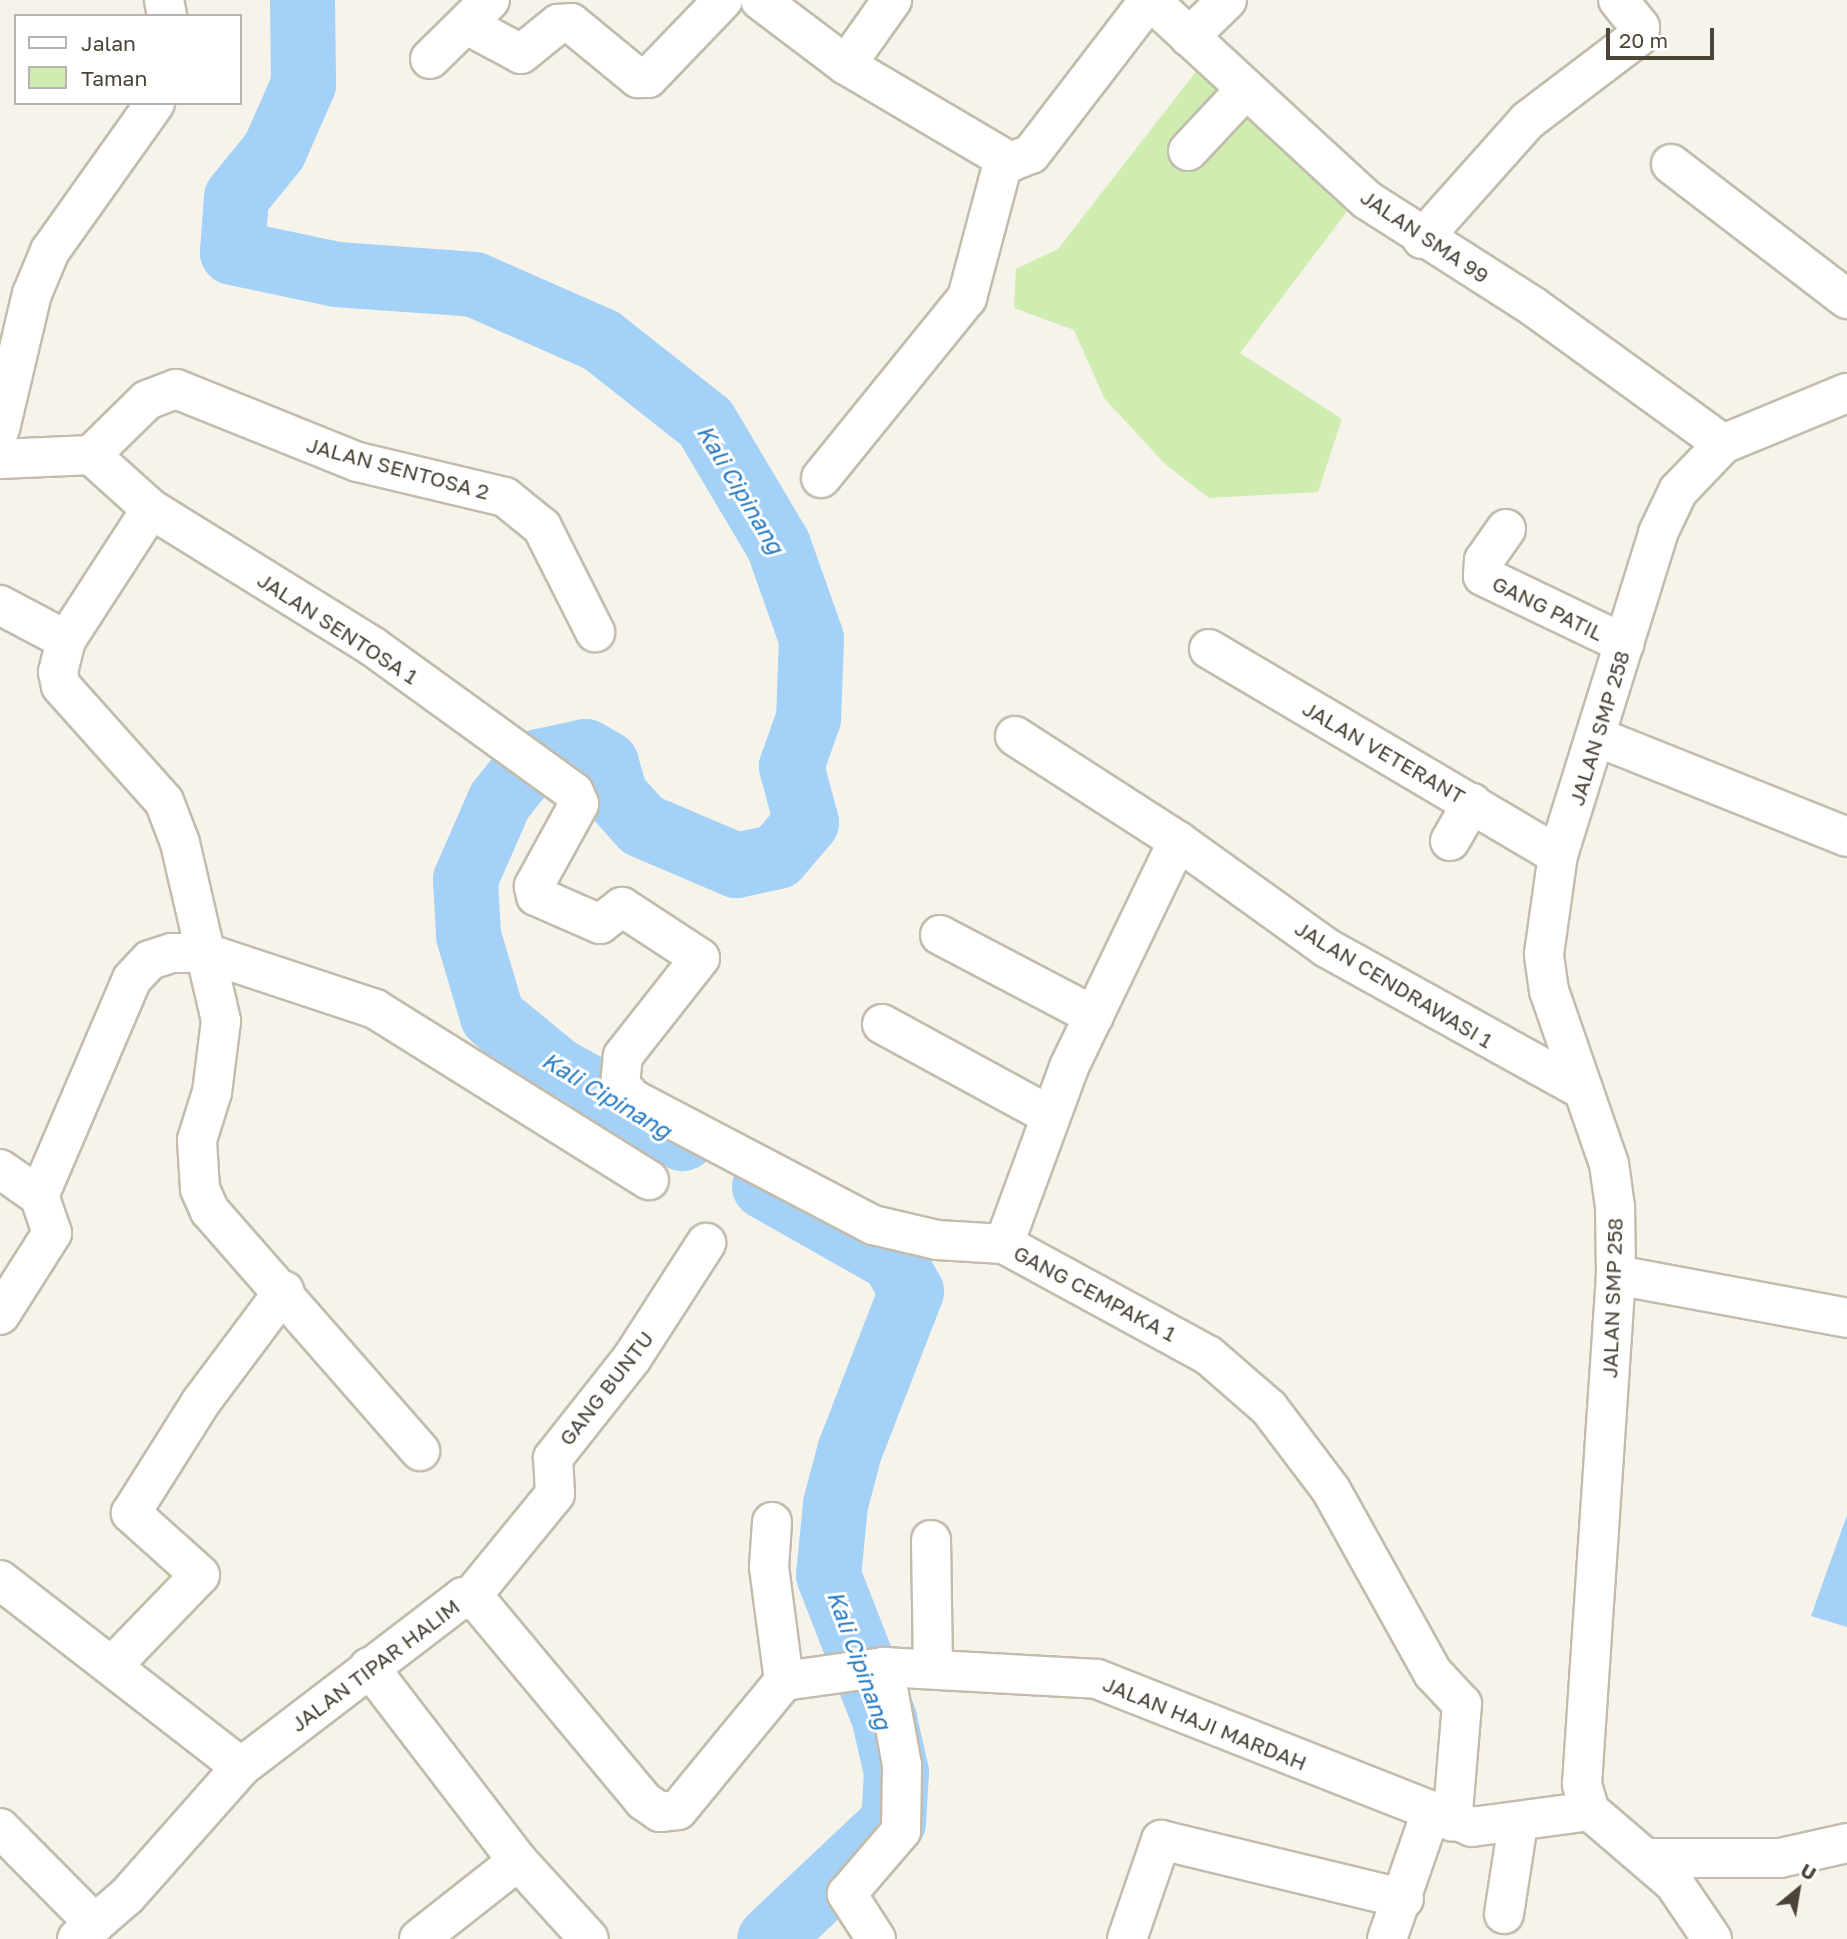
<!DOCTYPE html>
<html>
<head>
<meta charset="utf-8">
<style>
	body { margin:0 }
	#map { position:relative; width:1847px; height:1939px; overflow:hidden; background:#f6f3ea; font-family:"Golos Text",sans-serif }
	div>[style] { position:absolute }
	.green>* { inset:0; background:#cfedb0 }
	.water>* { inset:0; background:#a3d1f7 }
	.river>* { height:65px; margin:-32.5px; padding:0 32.5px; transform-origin:32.5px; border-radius:32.5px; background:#a3d1f7 }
	.roads { filter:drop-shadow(2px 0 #c3bcac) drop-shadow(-2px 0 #c3bcac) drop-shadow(0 2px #c3bcac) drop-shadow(0 -2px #c3bcac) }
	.minor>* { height:38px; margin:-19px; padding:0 19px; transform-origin:19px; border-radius:19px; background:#fff }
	span { translate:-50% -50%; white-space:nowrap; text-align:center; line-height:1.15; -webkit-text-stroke:6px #fff; paint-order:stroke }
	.street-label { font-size:21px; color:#4b4437 }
	.water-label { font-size:23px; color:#257ac3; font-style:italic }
	.legend { position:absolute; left:14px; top:14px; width:228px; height:91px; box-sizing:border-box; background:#fff; border:2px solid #b7b4af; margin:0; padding:9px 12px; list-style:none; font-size:21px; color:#4b4437 }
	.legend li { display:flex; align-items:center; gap:14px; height:35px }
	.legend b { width:35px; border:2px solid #b7b4af }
	.north { position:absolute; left:1763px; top:1855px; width:70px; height:70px; -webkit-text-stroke:5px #fff; paint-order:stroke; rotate:30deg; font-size:19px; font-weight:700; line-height:28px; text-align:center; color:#4b4437 }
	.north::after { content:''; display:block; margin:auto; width:24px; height:32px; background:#4b4437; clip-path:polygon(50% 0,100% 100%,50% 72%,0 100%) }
	.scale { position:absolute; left:1606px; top:28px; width:108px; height:32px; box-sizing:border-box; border:4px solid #4b4437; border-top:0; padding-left:9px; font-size:21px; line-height:24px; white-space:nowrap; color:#4b4437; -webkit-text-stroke:5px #fff; paint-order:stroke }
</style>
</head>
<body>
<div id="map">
	<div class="green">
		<div style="clip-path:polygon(1205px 60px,1358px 197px,1240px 353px,1342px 419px,1318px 492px,1209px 498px,1165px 464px,1104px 398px,1074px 330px,1014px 308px,1016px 269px,1058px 249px)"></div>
	</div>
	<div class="water">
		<div style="clip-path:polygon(1847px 1515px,1847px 1627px,1811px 1616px)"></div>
	</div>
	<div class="river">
		<div style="left:302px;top:0;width:84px;rotate:89.3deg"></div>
		<div style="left:303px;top:84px;width:72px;rotate:113.7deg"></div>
		<div style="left:274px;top:150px;width:60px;rotate:129deg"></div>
		<div style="left:236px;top:197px;width:55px;rotate:94.2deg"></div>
		<div style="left:232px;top:252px;width:106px;rotate:11.9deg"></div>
		<div style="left:336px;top:274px;width:138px;rotate:4.1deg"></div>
		<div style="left:474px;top:284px;width:139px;rotate:23.8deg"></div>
		<div style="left:601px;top:340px;width:132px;rotate:38.3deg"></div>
		<div style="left:705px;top:422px;width:143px;rotate:59.3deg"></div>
		<div style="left:778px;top:545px;width:99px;rotate:70.5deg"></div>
		<div style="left:811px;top:638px;width:80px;rotate:92.1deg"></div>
		<div style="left:808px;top:718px;width:51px;rotate:109.5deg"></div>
		<div style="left:791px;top:766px;width:58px;rotate:75deg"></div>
		<div style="left:806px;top:822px;width:45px;rotate:130.5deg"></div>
		<div style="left:777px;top:856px;width:42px;rotate:167.6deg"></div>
		<div style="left:736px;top:865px;width:102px;rotate:-156.9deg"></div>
		<div style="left:642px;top:825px;width:40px;rotate:-132deg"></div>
		<div style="left:615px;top:795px;width:33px;rotate:-106deg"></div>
		<div style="left:606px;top:763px;width:24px;rotate:-150deg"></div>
		<div style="left:585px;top:751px;width:57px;rotate:167.9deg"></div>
		<div style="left:529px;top:763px;width:48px;rotate:128.3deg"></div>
		<div style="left:499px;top:801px;width:85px;rotate:113.6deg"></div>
		<div style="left:465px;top:879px;width:56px;rotate:86.9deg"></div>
		<div style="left:468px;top:935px;width:84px;rotate:73.5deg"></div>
		<div style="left:492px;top:1016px;width:83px;rotate:39.6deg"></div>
		<div style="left:556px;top:1069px;width:144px;rotate:28.7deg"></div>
		<div style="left:764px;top:1186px;width:148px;rotate:29.5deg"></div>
		<div style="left:893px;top:1259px;width:37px;rotate:61deg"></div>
		<div style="left:911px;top:1291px;width:172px;rotate:111.2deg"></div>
		<div style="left:849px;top:1451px;width:55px;rotate:104.8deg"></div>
		<div style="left:835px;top:1504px;width:71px;rotate:95.6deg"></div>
		<div style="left:828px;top:1575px;width:155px;rotate:68.7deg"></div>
		<div style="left:884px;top:1719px;width:54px;rotate:77.2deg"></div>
		<div style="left:896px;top:1772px;width:50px;rotate:93.4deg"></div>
		<div style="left:893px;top:1822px;width:170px;rotate:136.7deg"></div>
	</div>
	<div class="roads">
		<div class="minor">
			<div style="left:164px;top:0;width:16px;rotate:79deg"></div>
			<div style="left:760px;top:0;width:108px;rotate:37.1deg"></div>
			<div style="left:846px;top:65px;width:191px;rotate:30.6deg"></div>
			<div style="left:1010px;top:162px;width:22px;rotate:-21deg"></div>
			<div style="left:1031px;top:154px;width:194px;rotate:-52.5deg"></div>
			<div style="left:1150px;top:0;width:295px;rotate:42.7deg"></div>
			<div style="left:1367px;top:200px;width:198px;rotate:32.6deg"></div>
			<div style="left:1534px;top:307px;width:233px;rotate:35.9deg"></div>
			<div style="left:467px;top:25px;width:61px;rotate:28.2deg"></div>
			<div style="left:521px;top:54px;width:48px;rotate:-39deg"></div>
			<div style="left:558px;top:24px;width:13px;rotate:-4deg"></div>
			<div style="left:571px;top:23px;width:87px;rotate:39.4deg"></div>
			<div style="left:638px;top:78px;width:10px"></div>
			<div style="left:648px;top:78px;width:108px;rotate:-46.1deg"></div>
			<div style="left:1189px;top:37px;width:53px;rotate:-44.2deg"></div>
			<div style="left:430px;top:59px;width:84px;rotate:-44.5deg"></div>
			<div style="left:846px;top:65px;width:80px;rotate:-54.7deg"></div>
			<div style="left:1188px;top:151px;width:85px;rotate:-46.9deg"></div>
			<div style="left:1671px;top:164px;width:222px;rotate:37.5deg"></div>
			<div style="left:1422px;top:239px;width:158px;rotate:-48.3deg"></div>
			<div style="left:1527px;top:121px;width:141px;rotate:-37.2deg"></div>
			<div style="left:1639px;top:36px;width:9px;rotate:-84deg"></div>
			<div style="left:1640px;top:27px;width:35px;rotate:-129deg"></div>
			<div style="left:0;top:429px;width:139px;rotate:-76.7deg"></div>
			<div style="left:32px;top:294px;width:47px;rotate:-67.3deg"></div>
			<div style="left:50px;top:251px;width:181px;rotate:-54.6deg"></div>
			<div style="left:91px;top:455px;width:81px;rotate:42deg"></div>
			<div style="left:151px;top:509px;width:260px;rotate:31.8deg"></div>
			<div style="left:372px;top:646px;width:249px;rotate:35.9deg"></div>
			<div style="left:574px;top:792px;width:13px;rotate:67deg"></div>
			<div style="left:579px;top:804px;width:94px;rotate:118.8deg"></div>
			<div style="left:534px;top:886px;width:10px;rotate:79deg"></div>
			<div style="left:536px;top:896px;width:70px;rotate:23.6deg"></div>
			<div style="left:600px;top:924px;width:28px;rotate:-38deg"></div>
			<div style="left:622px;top:907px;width:93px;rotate:33.2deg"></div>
			<div style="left:700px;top:958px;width:125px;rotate:128.2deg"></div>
			<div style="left:623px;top:1056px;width:29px;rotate:96deg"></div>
			<div style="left:620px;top:1085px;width:19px;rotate:47deg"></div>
			<div style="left:633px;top:1099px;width:271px;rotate:27.7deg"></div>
			<div style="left:873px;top:1225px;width:66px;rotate:13.2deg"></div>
			<div style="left:937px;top:1240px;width:67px;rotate:3.4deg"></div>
			<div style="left:1004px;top:1244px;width:232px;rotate:28.6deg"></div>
			<div style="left:1208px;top:1355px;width:81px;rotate:41deg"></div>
			<div style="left:1269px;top:1408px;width:103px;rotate:52.9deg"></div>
			<div style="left:1331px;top:1490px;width:210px;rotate:60.9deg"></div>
			<div style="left:1433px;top:1673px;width:42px;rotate:46.9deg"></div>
			<div style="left:1462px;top:1704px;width:118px;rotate:94.8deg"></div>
			<div style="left:0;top:459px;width:91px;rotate:-2.5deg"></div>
			<div style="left:91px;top:455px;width:78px;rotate:-44.5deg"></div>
			<div style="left:147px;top:400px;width:31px;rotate:-21deg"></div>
			<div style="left:176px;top:389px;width:196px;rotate:21.9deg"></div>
			<div style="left:358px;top:462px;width:151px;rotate:13.4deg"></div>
			<div style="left:505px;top:497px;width:48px;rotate:39deg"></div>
			<div style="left:542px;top:527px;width:118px;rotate:63.2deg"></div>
			<div style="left:821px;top:478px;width:232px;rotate:-51deg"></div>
			<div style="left:967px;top:298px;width:144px;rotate:-75.1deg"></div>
			<div style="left:151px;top:509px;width:156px;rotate:123deg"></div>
			<div style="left:66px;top:640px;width:33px;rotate:104deg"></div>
			<div style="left:58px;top:672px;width:14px;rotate:78deg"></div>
			<div style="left:61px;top:686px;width:154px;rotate:48.2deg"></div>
			<div style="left:164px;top:801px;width:45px;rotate:69.1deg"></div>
			<div style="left:180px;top:843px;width:183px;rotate:77deg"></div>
			<div style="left:221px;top:1021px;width:72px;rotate:97.2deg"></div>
			<div style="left:212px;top:1092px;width:50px;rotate:107.4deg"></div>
			<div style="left:197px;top:1140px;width:49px;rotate:86.5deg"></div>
			<div style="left:200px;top:1189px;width:24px;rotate:66deg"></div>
			<div style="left:210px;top:1211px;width:319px;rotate:48.8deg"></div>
			<div style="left:1506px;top:529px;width:38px;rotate:125deg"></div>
			<div style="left:1484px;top:560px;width:16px;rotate:94deg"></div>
			<div style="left:1483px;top:576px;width:157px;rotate:25.6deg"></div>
			<div style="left:0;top:605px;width:75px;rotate:27.9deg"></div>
			<div style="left:1209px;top:649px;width:405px;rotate:30.6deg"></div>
			<div style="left:1015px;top:736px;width:194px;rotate:32.8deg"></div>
			<div style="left:1178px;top:841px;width:183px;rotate:35.7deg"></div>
			<div style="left:1327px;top:948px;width:293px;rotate:29deg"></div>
			<div style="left:1597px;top:737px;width:269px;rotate:21.8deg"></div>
			<div style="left:1450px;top:841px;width:44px;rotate:-59.9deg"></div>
			<div style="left:940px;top:935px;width:174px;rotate:27.7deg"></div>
			<div style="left:882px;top:1024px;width:192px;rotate:28.6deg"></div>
			<div style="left:0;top:1169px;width:47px;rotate:34.7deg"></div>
			<div style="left:39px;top:1196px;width:236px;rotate:-66.8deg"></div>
			<div style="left:132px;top:979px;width:26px;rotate:-47deg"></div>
			<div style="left:150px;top:960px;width:23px;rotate:-18deg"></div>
			<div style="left:172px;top:953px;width:34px"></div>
			<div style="left:206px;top:953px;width:178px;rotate:18.3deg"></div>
			<div style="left:375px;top:1009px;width:323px;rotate:32deg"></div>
			<div style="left:1004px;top:1244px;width:189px;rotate:-69.8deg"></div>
			<div style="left:1069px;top:1067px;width:251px;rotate:-64.3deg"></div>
			<div style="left:1616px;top:1275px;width:235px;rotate:10.5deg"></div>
			<div style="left:0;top:1315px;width:97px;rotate:-57.6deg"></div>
			<div style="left:52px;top:1233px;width:39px;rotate:-109deg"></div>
			<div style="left:772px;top:1522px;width:45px;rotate:93.8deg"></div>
			<div style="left:769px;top:1567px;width:115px;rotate:82.5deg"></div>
			<div style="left:931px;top:1540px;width:129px;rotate:89.1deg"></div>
			<div style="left:0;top:1580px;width:305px;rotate:37.8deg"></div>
			<div style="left:470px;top:1598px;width:134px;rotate:-50.7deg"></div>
			<div style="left:555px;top:1494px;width:36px;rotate:-93deg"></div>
			<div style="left:553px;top:1458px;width:127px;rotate:-51.7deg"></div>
			<div style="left:632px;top:1358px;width:137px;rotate:-57.2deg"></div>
			<div style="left:113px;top:1665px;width:125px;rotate:-46deg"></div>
			<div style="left:200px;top:1575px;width:93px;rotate:-138.1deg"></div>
			<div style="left:131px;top:1513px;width:131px;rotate:-57.8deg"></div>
			<div style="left:201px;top:1402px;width:139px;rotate:-53.2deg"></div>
			<div style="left:369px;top:1667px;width:245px;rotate:52.5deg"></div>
			<div style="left:518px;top:1861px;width:126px;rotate:141.8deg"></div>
			<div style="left:0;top:1828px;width:135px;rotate:45.3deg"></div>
			<div style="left:1651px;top:1858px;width:129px"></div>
			<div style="left:1780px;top:1858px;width:69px;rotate:-12.6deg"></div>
			<div style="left:518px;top:1861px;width:105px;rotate:47.7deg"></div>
			<div style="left:1504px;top:1914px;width:91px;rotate:-81.2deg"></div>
			<div style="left:77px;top:1939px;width:66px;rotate:-40.7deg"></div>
			<div style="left:127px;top:1896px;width:172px;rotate:-48.5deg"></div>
			<div style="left:241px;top:1767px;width:280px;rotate:-37.4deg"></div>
			<div style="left:463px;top:1597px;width:17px;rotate:21deg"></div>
			<div style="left:479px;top:1603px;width:258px;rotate:50.2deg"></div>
			<div style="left:644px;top:1801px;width:19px;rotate:35deg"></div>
			<div style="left:660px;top:1812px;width:18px;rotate:-6deg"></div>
			<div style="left:678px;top:1810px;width:167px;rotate:-50.6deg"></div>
			<div style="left:784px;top:1681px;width:101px;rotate:-8deg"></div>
			<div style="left:884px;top:1667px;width:213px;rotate:3.2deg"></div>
			<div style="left:1097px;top:1679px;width:403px;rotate:21.5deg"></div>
			<div style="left:1472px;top:1827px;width:119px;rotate:-7.7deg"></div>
			<div style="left:876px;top:1939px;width:54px;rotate:-122.8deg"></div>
			<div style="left:847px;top:1894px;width:83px;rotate:-49.4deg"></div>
			<div style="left:901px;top:1831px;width:66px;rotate:-89.1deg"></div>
			<div style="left:902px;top:1765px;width:100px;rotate:-100.4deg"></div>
			<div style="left:1127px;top:1939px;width:105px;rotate:-71deg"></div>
			<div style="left:1161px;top:1840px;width:250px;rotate:13.6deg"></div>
			<div style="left:1387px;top:1939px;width:131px;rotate:-70.9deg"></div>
			<div style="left:1712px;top:1939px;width:68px;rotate:-124.2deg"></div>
			<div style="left:1674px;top:1883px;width:111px;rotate:-139.4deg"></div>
			<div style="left:1590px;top:1811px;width:28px;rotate:-107deg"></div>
			<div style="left:1582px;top:1784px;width:510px;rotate:-86.18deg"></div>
			<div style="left:1616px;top:1275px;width:68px;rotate:-90.8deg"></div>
			<div style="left:1615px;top:1207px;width:43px;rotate:-97.9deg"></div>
			<div style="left:1609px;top:1164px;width:183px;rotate:-109.1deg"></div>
			<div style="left:1549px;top:991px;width:37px;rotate:-98deg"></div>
			<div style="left:1544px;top:954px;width:100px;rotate:-82deg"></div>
			<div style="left:1558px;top:855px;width:337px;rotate:-72.7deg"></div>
			<div style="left:1658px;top:533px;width:47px;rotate:-64.5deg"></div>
			<div style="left:1678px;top:491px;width:65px;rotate:-46.2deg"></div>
			<div style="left:1723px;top:444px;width:134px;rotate:-22.4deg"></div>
		</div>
	</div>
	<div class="street-label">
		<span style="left:1425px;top:236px;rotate:34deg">JALAN SMA 99</span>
		<span style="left:398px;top:468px;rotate:15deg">JALAN SENTOSA 2</span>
		<span style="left:1548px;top:608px;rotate:26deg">GANG PATIL</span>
		<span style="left:338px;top:628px;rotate:33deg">JALAN SENTOSA 1</span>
		<span style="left:1599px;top:728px;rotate:-73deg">JALAN SMP 258</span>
		<span style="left:1384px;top:752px;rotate:30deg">JALAN VETERANT</span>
		<span style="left:1394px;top:984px;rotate:31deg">JALAN CENDRAWASI 1</span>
		<span style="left:1095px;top:1293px;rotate:28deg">GANG CEMPAKA 1</span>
		<span style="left:1612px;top:1298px;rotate:-88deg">JALAN SMP 258</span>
		<span style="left:606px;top:1388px;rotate:-52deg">GANG BUNTU</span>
		<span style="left:375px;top:1665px;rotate:-37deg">JALAN TIPAR HALIM</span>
		<span style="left:1205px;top:1723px;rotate:22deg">JALAN HAJI MARDAH</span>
	</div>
	<div class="water-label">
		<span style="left:741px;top:489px;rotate:59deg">Kali Cipinang</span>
		<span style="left:607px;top:1095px;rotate:31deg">Kali Cipinang</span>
		<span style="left:860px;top:1660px;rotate:70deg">Kali Cipinang</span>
	</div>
	<ul class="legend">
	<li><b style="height:9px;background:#fff"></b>Jalan</li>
	<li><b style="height:19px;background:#cfedb0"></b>Taman</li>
	</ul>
	<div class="north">U</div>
	<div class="scale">20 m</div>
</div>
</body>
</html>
